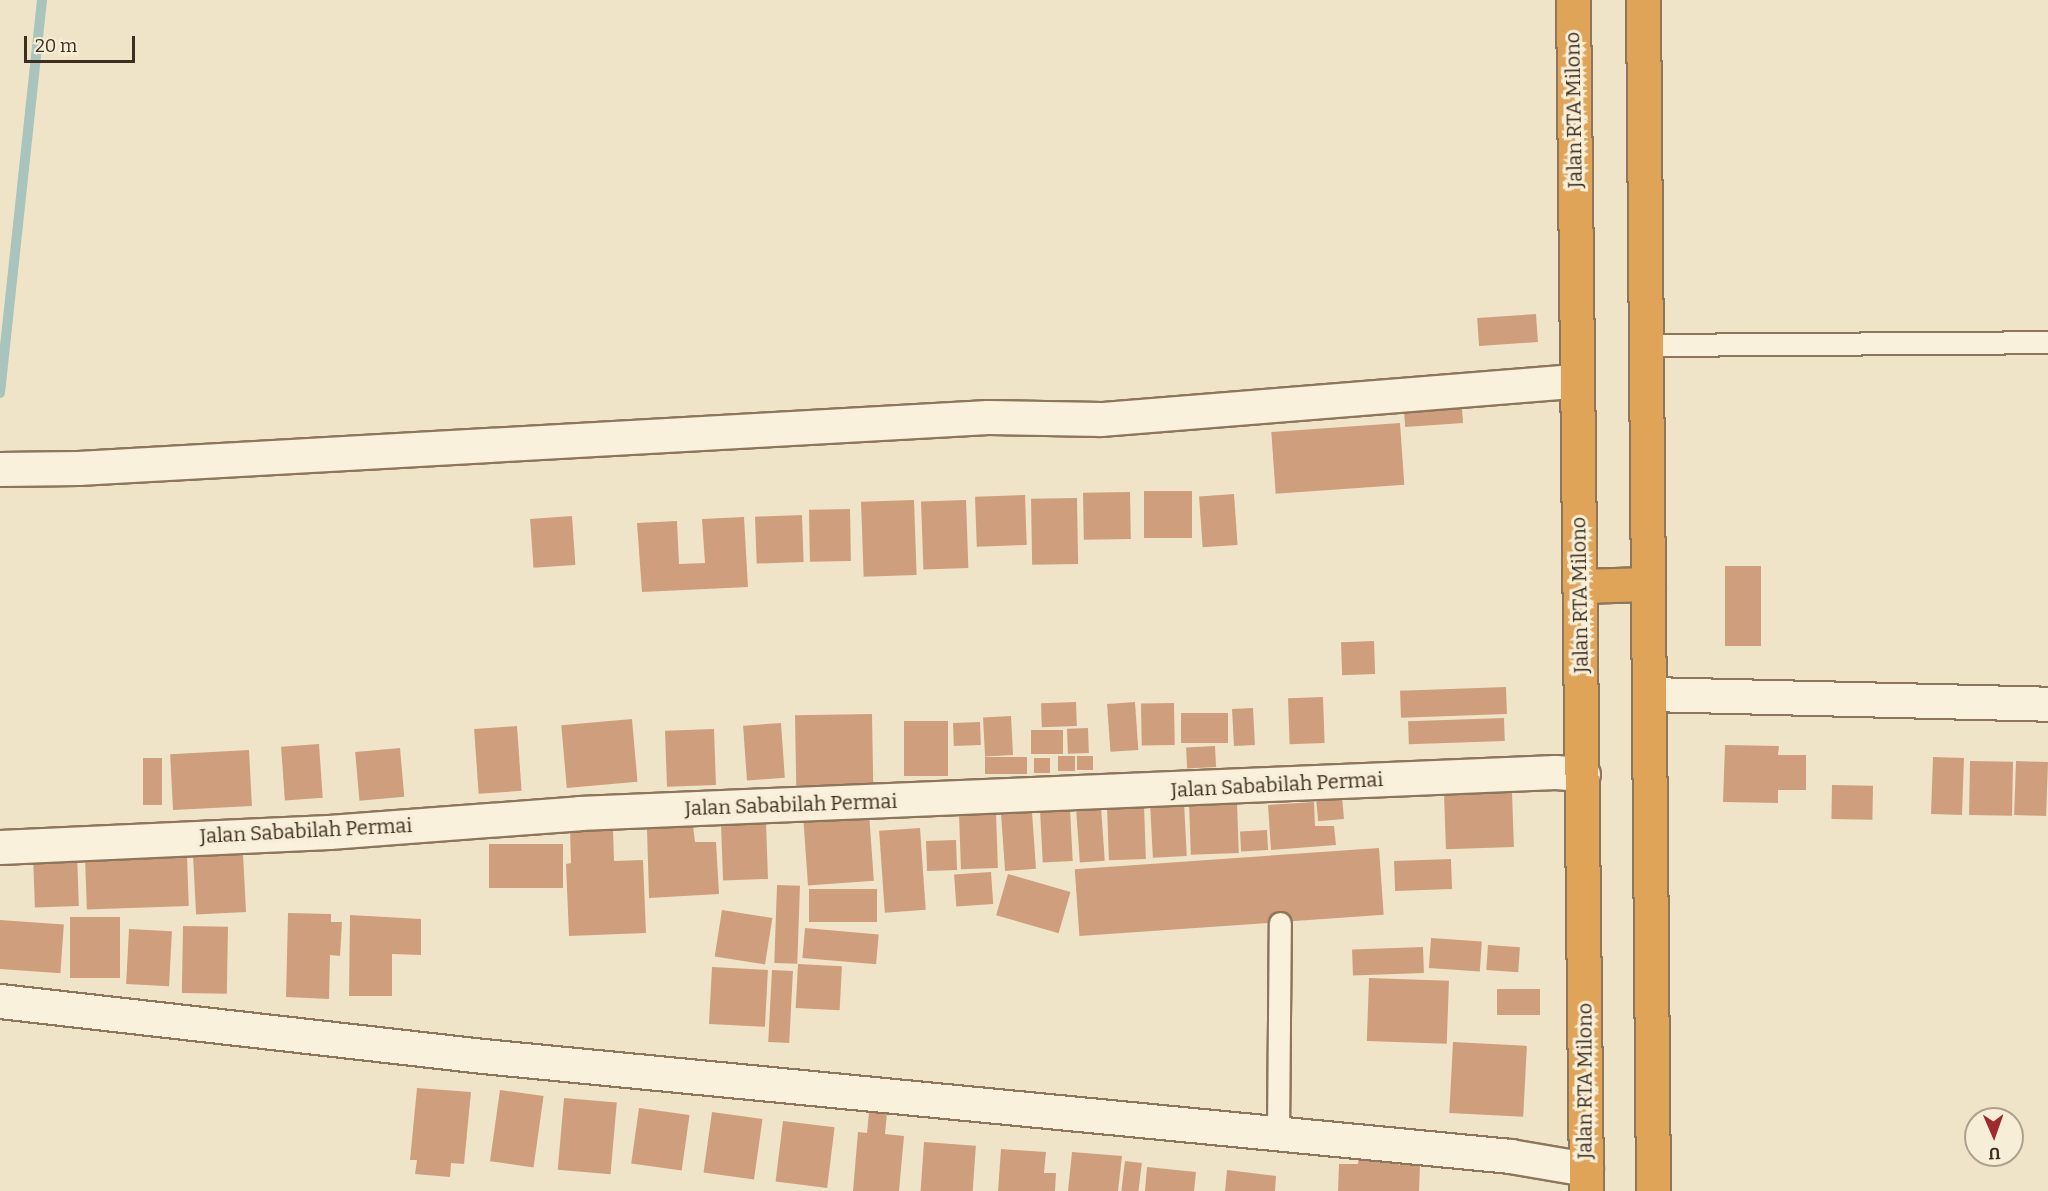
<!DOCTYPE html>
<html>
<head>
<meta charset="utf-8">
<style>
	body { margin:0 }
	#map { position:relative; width:2048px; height:1191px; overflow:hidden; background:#f0e4c8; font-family:Bitter,serif }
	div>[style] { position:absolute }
	.stream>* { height:10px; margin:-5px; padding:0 5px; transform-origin:5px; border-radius:5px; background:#a9c4bc }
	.building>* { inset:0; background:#cf9f7d; transform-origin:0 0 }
	.roads { filter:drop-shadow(2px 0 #8d765c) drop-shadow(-2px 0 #8d765c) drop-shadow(0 2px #8d765c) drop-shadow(0 -2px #8d765c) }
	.lane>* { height:21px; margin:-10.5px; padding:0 10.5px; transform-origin:10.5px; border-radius:10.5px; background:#faf1dc }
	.street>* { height:33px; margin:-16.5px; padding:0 16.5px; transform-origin:16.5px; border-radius:16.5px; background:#faf1dc }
	.highway>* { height:33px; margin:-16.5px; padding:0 16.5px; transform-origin:16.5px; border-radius:16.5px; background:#e0a458 }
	span { translate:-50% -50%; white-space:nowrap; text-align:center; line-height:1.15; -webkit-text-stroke:6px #f7eed8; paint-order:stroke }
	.street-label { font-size:20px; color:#3d2e20 }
	.north { position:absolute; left:1964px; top:1107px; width:60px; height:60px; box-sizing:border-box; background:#f7eed8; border:2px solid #ada18e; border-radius:50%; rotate:178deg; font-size:16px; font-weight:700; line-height:24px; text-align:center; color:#3d2e20 }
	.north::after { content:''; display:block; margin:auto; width:21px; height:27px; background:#9e2a2b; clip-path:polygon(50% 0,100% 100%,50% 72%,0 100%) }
	.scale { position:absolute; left:24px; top:36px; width:111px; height:27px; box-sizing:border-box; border:3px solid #3d2e20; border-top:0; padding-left:8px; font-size:18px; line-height:21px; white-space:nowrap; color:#3d2e20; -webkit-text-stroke:4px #f7eed8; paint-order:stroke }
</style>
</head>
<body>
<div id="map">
	<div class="stream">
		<div style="left:0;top:393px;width:395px;rotate:-83.9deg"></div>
	</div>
	<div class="building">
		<div style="left:1536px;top:314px;width:28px;height:59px;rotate:86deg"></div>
		<div style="left:1461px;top:394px;width:29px;height:58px;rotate:86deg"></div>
		<div style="left:1400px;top:423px;width:62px;height:129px;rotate:86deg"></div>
		<div style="left:1144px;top:491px;width:48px;height:47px"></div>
		<div style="left:1130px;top:492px;width:47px;height:47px;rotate:89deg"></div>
		<div style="left:1234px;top:494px;width:51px;height:35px;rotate:86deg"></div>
		<div style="left:1025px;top:495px;width:50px;height:50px;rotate:88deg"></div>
		<div style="left:1077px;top:498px;width:66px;height:46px;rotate:89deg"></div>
		<div style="left:914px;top:500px;width:75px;height:53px;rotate:88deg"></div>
		<div style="left:966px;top:500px;width:68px;height:45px;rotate:88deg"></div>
		<div style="left:850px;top:509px;width:52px;height:41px;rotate:89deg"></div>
		<div style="left:802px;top:515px;width:47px;height:47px;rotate:88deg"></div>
		<div style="left:572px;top:516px;width:49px;height:42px;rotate:86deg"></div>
		<div style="clip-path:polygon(744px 517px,748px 587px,642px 592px,637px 523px,677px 521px,679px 564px,705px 563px,702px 519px)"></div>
		<div style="left:1725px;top:566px;width:36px;height:80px"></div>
		<div style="left:1374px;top:641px;width:33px;height:33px;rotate:88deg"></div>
		<div style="left:1506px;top:687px;width:27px;height:106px;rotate:88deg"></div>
		<div style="left:1323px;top:697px;width:46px;height:35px;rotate:88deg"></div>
		<div style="left:1076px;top:702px;width:24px;height:35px;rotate:88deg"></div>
		<div style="left:1135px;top:702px;width:48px;height:28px;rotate:86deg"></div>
		<div style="left:1174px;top:703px;width:42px;height:33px;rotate:89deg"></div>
		<div style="left:1253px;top:708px;width:37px;height:21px;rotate:87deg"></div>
		<div style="left:1228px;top:713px;width:30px;height:47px;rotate:90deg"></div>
		<div style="left:872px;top:714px;width:70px;height:77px;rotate:89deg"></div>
		<div style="left:1011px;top:716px;width:39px;height:28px;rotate:87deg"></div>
		<div style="left:1504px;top:718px;width:23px;height:96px;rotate:88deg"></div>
		<div style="left:632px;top:719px;width:63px;height:71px;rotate:85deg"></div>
		<div style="left:904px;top:721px;width:44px;height:55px"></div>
		<div style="left:980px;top:722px;width:23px;height:27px;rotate:88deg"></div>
		<div style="left:781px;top:723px;width:55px;height:38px;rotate:86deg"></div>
		<div style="left:517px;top:726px;width:65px;height:43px;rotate:86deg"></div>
		<div style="left:1088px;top:728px;width:25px;height:21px;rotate:88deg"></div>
		<div style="left:714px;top:729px;width:56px;height:49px;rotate:88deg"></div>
		<div style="left:1063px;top:730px;width:24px;height:32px;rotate:90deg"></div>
		<div style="left:319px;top:744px;width:54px;height:38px;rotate:86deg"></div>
		<div style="clip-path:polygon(1725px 745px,1779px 746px,1778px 755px,1806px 755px,1806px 790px,1778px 790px,1778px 803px,1723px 802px)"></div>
		<div style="left:1215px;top:746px;width:21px;height:29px;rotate:87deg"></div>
		<div style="left:400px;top:748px;width:49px;height:45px;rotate:85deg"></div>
		<div style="left:249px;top:750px;width:56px;height:79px;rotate:87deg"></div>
		<div style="left:1058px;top:756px;width:17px;height:15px"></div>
		<div style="left:1077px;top:756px;width:16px;height:14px"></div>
		<div style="left:1027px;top:757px;width:17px;height:42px;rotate:90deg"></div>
		<div style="left:1933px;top:757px;width:31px;height:57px;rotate:2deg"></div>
		<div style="left:143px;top:758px;width:19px;height:47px"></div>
		<div style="left:1050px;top:758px;width:15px;height:16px;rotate:90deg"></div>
		<div style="left:1970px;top:761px;width:43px;height:54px;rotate:1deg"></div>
		<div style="left:2016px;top:761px;width:32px;height:54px;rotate:2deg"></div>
		<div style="left:1832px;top:785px;width:41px;height:34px;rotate:1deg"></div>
		<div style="left:1512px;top:792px;width:55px;height:68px;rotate:88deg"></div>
		<div style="left:1342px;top:796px;width:23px;height:26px;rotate:85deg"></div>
		<div style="left:1184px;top:802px;width:54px;height:34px;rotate:87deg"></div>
		<div style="left:1237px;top:802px;width:51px;height:48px;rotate:88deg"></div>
		<div style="clip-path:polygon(1314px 802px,1315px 826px,1334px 826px,1336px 845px,1271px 850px,1268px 805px)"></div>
		<div style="left:1144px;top:805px;width:54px;height:37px;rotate:88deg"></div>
		<div style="left:1101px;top:807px;width:54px;height:25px;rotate:86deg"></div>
		<div style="left:1070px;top:809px;width:52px;height:30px;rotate:87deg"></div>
		<div style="left:869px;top:812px;width:69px;height:66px;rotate:86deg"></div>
		<div style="left:1032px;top:812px;width:57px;height:31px;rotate:86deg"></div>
		<div style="left:996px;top:813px;width:55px;height:37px;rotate:88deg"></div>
		<div style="left:766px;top:822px;width:57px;height:45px;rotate:88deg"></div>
		<div style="clip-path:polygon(693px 826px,695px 842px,716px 842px,719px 894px,649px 898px,647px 829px)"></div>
		<div style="clip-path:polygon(613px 828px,614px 861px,643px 860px,646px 933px,569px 936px,566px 864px,571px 863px,570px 829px)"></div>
		<div style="left:920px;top:828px;width:82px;height:41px;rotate:86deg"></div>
		<div style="left:1267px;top:830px;width:20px;height:27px;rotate:87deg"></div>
		<div style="left:956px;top:840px;width:30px;height:30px;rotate:88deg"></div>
		<div style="left:489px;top:844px;width:74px;height:44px"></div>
		<div style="left:1379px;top:848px;width:67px;height:305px;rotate:86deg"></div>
		<div style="left:77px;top:853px;width:53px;height:44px;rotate:88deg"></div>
		<div style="left:243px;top:854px;width:58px;height:50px;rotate:87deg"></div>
		<div style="left:187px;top:855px;width:51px;height:102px;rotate:88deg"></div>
		<div style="left:1451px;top:859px;width:30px;height:57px;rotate:88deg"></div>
		<div style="left:991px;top:872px;width:32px;height:37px;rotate:86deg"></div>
		<div style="left:1008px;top:874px;width:65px;height:43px;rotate:16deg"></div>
		<div style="left:777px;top:885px;width:23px;height:78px;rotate:2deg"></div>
		<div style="left:809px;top:889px;width:68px;height:33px"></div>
		<div style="left:722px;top:910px;width:51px;height:47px;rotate:9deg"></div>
		<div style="clip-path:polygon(288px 913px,331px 914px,331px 922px,342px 922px,340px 956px,330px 955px,329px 999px,286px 997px)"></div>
		<div style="clip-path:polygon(350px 915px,421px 919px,421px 955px,392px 954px,392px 996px,349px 996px)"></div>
		<div style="left:70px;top:917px;width:50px;height:61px"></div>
		<div style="left:0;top:920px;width:64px;height:49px;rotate:4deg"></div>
		<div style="left:183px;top:926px;width:45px;height:67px;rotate:1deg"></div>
		<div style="left:805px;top:928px;width:74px;height:30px;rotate:5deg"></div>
		<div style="left:129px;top:929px;width:43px;height:55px;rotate:3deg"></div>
		<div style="left:1431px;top:938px;width:51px;height:30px;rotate:4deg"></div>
		<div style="left:1488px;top:945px;width:32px;height:25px;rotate:4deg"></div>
		<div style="left:1423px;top:947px;width:26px;height:71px;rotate:88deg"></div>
		<div style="left:798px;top:964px;width:44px;height:44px;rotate:3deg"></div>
		<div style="left:712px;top:967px;width:56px;height:57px;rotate:3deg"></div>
		<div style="left:772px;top:970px;width:21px;height:72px;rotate:3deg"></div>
		<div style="left:1369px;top:978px;width:80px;height:63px;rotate:2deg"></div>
		<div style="left:1497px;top:989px;width:43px;height:26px"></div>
		<div style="left:1453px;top:1042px;width:74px;height:71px;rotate:3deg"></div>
		<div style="clip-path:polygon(417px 1088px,471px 1092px,464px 1164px,451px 1163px,450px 1177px,415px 1174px,417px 1160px,410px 1160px)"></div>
		<div style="left:500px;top:1090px;width:44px;height:72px;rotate:8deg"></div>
		<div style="left:564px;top:1098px;width:53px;height:72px;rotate:5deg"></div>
		<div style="left:639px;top:1108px;width:51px;height:56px;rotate:8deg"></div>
		<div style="left:712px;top:1112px;width:51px;height:61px;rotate:8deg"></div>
		<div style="clip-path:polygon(869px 1112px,887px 1113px,885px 1134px,904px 1136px,899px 1191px,853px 1191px,858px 1132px,867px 1133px)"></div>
		<div style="left:783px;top:1121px;width:52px;height:61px;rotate:7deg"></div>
		<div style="left:924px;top:1142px;width:52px;height:49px;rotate:4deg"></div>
		<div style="clip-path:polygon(1001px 1149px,1046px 1152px,1044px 1173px,1056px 1173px,1055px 1191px,998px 1191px)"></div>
		<div style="clip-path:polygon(1072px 1152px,1122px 1156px,1118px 1191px,1068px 1191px)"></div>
		<div style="clip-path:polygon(1359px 1152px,1399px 1153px,1399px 1165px,1420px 1165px,1419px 1191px,1338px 1191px,1339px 1164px,1358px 1164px)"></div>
		<div style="left:1125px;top:1161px;width:17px;height:30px;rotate:7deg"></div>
		<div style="clip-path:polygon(1147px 1167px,1196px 1172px,1194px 1191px,1145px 1191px)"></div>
		<div style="clip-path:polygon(1227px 1170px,1276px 1176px,1275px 1191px,1225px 1191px)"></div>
	</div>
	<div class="roads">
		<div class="lane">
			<div style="left:1647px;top:345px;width:401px;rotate:-0.4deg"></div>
			<div style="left:1278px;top:1134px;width:211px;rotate:-89.5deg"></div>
		</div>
		<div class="street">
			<div style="left:0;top:469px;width:78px;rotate:-0.7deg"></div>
			<div style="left:78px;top:468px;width:911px;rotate:-3.21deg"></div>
			<div style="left:988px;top:417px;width:113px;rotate:1deg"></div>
			<div style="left:1101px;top:419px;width:477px;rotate:-4.6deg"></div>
			<div style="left:1649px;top:694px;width:399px;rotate:1.4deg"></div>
			<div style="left:0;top:847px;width:329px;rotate:-2.6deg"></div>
			<div style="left:329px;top:832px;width:251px;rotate:-4.3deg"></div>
			<div style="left:579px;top:813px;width:977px;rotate:-2.41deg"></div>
			<div style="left:1555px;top:772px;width:28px;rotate:4deg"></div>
			<div style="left:0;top:1001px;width:486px;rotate:6.5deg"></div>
			<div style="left:483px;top:1056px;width:1032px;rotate:5.56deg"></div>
			<div style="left:1510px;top:1156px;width:77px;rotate:9.7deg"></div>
		</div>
		<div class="highway">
			<div style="left:1573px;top:0;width:1191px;rotate:89.37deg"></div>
			<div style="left:1643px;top:0;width:1191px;rotate:89.52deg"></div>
			<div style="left:1580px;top:586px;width:68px;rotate:-1.7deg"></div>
		</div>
	</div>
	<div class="street-label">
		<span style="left:1574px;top:110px;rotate:-91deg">Jalan RTA Milono</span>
		<span style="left:1580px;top:595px;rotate:-91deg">Jalan RTA Milono</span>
		<span style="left:1277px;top:785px;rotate:-3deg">Jalan Sababilah Permai</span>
		<span style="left:791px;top:805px;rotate:-2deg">Jalan Sababilah Permai</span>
		<span style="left:306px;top:831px;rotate:-3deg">Jalan Sababilah Permai</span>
		<span style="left:1585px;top:1081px;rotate:-90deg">Jalan RTA Milono</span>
	</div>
	<div class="north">U</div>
	<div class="scale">20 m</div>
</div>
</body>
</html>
